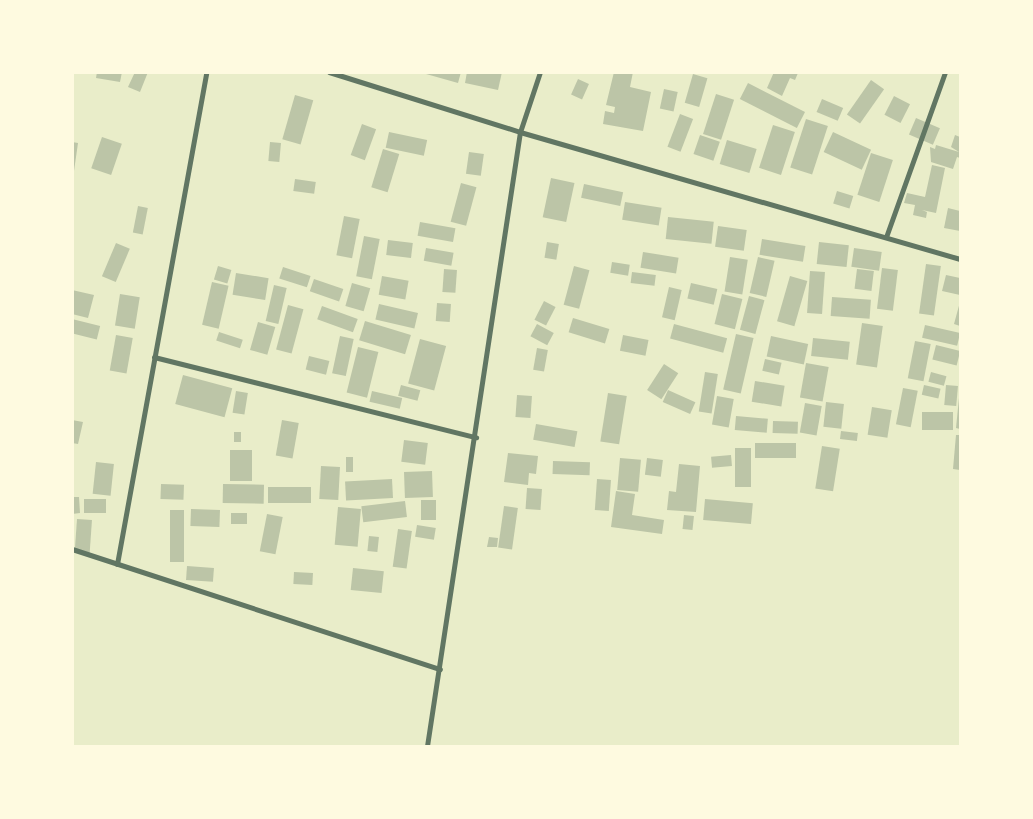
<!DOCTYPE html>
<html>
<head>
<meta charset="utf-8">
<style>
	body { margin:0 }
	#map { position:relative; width:1033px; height:819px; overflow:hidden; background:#e9edc9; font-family:Raleway,sans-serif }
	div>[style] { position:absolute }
	.building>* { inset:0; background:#bcc5a7; transform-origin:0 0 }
	.minor>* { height:5px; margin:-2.5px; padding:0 2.5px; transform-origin:2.5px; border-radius:2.5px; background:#617663 }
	span { translate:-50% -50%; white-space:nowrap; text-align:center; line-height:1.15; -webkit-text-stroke:5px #fefae0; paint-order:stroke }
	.frame { position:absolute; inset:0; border:74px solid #fefae0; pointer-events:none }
</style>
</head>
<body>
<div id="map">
	<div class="building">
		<div style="clip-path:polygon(97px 72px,122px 72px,120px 82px,96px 78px)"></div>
		<div style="clip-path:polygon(135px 72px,148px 72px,140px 92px,128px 87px)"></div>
		<div style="clip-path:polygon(419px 72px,461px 72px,458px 83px)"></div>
		<div style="clip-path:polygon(467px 72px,502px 72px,498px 90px,465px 83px)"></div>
		<div style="clip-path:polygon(614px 72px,633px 72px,630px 87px,651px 92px,643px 131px,603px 124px,605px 111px,614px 113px,615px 107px,606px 105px)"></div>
		<div style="clip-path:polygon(774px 72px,798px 73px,795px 80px,790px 78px,782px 96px,767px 88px)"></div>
		<div style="left:693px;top:74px;width:15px;height:30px;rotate:16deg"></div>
		<div style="left:578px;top:79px;width:12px;height:17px;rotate:24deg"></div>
		<div style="left:871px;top:80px;width:16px;height:42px;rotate:35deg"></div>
		<div style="left:748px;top:83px;width:64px;height:18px;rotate:27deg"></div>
		<div style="left:664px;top:89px;width:14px;height:20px;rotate:12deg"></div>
		<div style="left:716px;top:94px;width:19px;height:42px;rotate:18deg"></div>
		<div style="left:295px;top:95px;width:19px;height:46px;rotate:16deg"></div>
		<div style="left:894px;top:96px;width:18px;height:21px;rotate:27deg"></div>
		<div style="left:822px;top:99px;width:23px;height:14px;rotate:23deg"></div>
		<div style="left:680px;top:114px;width:14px;height:35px;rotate:21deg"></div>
		<div style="left:916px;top:118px;width:26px;height:18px;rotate:23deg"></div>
		<div style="left:806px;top:119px;width:23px;height:51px;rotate:18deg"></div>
		<div style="left:362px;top:124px;width:15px;height:33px;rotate:20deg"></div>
		<div style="left:773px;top:125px;width:23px;height:45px;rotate:18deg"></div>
		<div style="left:389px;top:132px;width:39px;height:16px;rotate:12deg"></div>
		<div style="left:833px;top:132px;width:42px;height:22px;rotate:25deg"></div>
		<div style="left:700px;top:135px;width:21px;height:20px;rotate:19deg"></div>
		<div style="clip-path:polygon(955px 135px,960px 137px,960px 158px,957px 157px,953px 169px,931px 162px,930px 147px,935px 149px,936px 145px,959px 152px,951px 147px)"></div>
		<div style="left:102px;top:137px;width:21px;height:33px;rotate:19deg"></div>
		<div style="left:727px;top:140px;width:31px;height:25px;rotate:17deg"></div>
		<div style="clip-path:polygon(72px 142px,78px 143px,74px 171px,72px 171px)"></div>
		<div style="left:270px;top:142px;width:11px;height:19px;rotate:5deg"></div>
		<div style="left:383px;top:149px;width:17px;height:40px;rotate:17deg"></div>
		<div style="left:469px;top:152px;width:15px;height:22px;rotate:8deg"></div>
		<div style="left:871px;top:153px;width:23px;height:44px;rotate:18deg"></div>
		<div style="clip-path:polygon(932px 165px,945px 168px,936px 213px,922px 210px,927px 212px,926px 218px,913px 215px,915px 205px,904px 203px,907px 193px,925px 197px)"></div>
		<div style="left:551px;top:178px;width:24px;height:40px;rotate:12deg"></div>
		<div style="left:295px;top:179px;width:21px;height:12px;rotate:8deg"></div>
		<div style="left:461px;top:183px;width:16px;height:40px;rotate:15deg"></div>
		<div style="left:584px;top:184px;width:40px;height:14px;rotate:12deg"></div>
		<div style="left:837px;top:191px;width:17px;height:13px;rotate:17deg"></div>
		<div style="left:625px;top:202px;width:37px;height:18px;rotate:9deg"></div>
		<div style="left:138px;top:206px;width:10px;height:27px;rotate:11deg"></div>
		<div style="clip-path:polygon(948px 208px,960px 211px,960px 231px,944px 228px)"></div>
		<div style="left:344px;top:216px;width:16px;height:40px;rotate:11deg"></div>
		<div style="left:668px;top:217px;width:46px;height:22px;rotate:6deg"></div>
		<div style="left:420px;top:222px;width:36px;height:14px;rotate:10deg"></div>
		<div style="left:718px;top:226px;width:29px;height:21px;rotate:8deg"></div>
		<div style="left:364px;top:236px;width:16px;height:41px;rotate:11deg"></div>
		<div style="left:762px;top:239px;width:44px;height:16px;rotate:9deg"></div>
		<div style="left:388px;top:240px;width:25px;height:15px;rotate:7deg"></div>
		<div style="left:547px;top:242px;width:12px;height:16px;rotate:9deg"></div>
		<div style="left:819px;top:242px;width:30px;height:22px;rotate:6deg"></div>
		<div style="left:116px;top:243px;width:15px;height:36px;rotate:23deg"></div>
		<div style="left:426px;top:248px;width:28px;height:13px;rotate:10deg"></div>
		<div style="left:854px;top:248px;width:28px;height:19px;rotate:8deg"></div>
		<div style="left:643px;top:252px;width:36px;height:16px;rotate:9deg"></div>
		<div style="left:730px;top:257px;width:18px;height:35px;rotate:9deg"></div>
		<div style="left:758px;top:257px;width:17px;height:37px;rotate:13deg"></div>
		<div style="left:612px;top:262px;width:18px;height:11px;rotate:9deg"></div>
		<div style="left:926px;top:264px;width:15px;height:50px;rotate:8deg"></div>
		<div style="left:218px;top:266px;width:14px;height:14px;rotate:17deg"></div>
		<div style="left:574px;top:266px;width:16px;height:40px;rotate:15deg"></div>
		<div style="left:283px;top:267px;width:29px;height:12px;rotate:18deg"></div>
		<div style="left:882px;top:268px;width:16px;height:41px;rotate:7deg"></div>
		<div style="left:444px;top:269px;width:13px;height:23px;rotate:4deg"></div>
		<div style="left:857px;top:269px;width:17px;height:20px;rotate:7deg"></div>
		<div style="left:810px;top:271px;width:15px;height:42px;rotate:4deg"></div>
		<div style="left:632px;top:272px;width:24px;height:11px;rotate:7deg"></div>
		<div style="left:236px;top:273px;width:33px;height:22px;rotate:9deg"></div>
		<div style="clip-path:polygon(946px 275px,960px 278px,960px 295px,942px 291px)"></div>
		<div style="left:382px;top:276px;width:27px;height:19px;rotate:10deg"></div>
		<div style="left:790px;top:276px;width:18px;height:47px;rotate:16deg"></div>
		<div style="left:314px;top:279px;width:31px;height:13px;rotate:19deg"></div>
		<div style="left:212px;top:282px;width:17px;height:44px;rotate:13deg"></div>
		<div style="left:352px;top:283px;width:19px;height:24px;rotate:16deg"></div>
		<div style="left:691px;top:283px;width:27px;height:16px;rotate:13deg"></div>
		<div style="left:274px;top:285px;width:13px;height:37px;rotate:13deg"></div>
		<div style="left:669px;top:287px;width:13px;height:31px;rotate:13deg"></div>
		<div style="clip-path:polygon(72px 290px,94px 295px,88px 318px,72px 314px)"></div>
		<div style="left:120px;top:294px;width:20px;height:32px;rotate:9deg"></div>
		<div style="left:722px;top:294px;width:21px;height:31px;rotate:14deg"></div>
		<div style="left:749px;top:296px;width:16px;height:35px;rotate:15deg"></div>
		<div style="left:832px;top:297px;width:39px;height:19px;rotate:4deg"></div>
		<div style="left:544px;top:301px;width:13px;height:21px;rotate:27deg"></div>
		<div style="clip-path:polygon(960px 302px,960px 326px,954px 324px)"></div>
		<div style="left:437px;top:303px;width:14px;height:18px;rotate:4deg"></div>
		<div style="left:379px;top:304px;width:40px;height:16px;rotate:13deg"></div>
		<div style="left:288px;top:305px;width:16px;height:46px;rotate:15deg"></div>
		<div style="left:322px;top:306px;width:38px;height:14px;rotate:20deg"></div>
		<div style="left:573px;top:318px;width:38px;height:15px;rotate:17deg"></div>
		<div style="left:72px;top:319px;width:29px;height:14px;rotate:14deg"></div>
		<div style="left:365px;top:321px;width:48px;height:20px;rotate:17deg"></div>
		<div style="left:258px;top:322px;width:18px;height:29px;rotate:16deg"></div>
		<div style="left:862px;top:323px;width:21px;height:42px;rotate:8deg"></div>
		<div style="left:537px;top:324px;width:19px;height:14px;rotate:28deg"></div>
		<div style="left:674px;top:324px;width:55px;height:15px;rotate:15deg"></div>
		<div style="left:925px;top:325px;width:36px;height:13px;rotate:13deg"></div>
		<div style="left:219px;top:332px;width:25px;height:9px;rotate:18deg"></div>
		<div style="left:736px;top:334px;width:18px;height:57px;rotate:13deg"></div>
		<div style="left:116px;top:335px;width:17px;height:36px;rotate:10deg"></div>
		<div style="left:623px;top:335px;width:26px;height:16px;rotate:11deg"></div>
		<div style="left:340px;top:336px;width:14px;height:38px;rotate:12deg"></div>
		<div style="left:771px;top:336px;width:38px;height:21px;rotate:12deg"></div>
		<div style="left:813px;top:338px;width:37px;height:18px;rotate:6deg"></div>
		<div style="left:420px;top:339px;width:27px;height:46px;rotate:15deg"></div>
		<div style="left:915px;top:341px;width:16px;height:38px;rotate:11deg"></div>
		<div style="left:936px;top:345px;width:25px;height:15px;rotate:14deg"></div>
		<div style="left:358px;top:347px;width:21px;height:47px;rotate:14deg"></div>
		<div style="left:537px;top:348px;width:11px;height:22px;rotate:10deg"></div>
		<div style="left:309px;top:356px;width:21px;height:14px;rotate:14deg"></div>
		<div style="left:765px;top:359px;width:17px;height:12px;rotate:13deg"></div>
		<div style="left:806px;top:363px;width:23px;height:35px;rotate:10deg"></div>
		<div style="left:664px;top:364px;width:17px;height:31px;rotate:33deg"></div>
		<div style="left:705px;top:372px;width:13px;height:40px;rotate:9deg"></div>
		<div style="left:931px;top:372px;width:16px;height:10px;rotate:15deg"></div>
		<div style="left:183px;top:375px;width:51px;height:30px;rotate:15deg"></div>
		<div style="left:755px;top:381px;width:30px;height:21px;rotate:9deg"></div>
		<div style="left:401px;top:385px;width:20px;height:11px;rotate:15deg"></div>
		<div style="left:924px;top:385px;width:17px;height:10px;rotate:13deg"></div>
		<div style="left:946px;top:385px;width:12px;height:20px;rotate:5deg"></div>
		<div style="left:903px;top:388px;width:15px;height:37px;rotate:11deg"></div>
		<div style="left:668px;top:390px;width:30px;height:13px;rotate:24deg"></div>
		<div style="left:236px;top:391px;width:12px;height:22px;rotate:9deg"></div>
		<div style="left:372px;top:391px;width:31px;height:11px;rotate:13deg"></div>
		<div style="left:608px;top:393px;width:19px;height:49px;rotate:9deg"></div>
		<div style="left:517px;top:395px;width:15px;height:22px;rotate:4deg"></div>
		<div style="left:717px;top:396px;width:17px;height:29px;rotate:10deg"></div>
		<div style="clip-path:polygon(959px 398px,960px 398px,960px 429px,956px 428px)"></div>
		<div style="left:826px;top:402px;width:18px;height:25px;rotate:6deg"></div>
		<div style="left:805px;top:403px;width:17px;height:30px;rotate:10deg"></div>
		<div style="left:872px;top:407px;width:20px;height:28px;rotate:9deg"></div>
		<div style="left:922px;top:412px;width:31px;height:18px"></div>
		<div style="left:736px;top:416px;width:32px;height:14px;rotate:5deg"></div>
		<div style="clip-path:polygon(72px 420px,83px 422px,78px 444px,72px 443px)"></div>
		<div style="left:282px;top:420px;width:17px;height:36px;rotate:10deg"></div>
		<div style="left:773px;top:421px;width:25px;height:12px;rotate:2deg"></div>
		<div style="left:536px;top:424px;width:42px;height:16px;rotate:10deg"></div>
		<div style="left:841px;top:431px;width:17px;height:8px;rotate:7deg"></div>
		<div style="left:234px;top:432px;width:7px;height:10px"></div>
		<div style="clip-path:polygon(956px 435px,960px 435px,960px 470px,953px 469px)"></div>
		<div style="left:404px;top:440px;width:24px;height:22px;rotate:7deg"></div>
		<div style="left:755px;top:443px;width:41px;height:15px"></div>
		<div style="left:822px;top:446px;width:18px;height:43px;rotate:9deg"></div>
		<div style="left:735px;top:448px;width:16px;height:39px"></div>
		<div style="left:230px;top:450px;width:22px;height:31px"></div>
		<div style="clip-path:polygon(508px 453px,538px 456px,536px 474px,529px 473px,528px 485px,504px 482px)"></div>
		<div style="left:731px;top:455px;width:11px;height:20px;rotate:85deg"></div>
		<div style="left:346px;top:457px;width:7px;height:15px"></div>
		<div style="left:620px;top:458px;width:21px;height:32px;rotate:5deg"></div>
		<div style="left:647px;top:458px;width:16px;height:17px;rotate:7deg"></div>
		<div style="left:553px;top:461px;width:37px;height:13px;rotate:2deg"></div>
		<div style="left:96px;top:462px;width:18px;height:32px;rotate:6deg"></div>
		<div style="clip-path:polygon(679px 464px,700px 466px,696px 512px,667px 510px,669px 491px,676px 492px)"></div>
		<div style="left:321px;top:466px;width:19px;height:33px;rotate:3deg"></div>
		<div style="left:432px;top:471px;width:26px;height:28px;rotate:88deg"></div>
		<div style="left:392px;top:479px;width:19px;height:47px;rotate:87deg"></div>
		<div style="left:597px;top:479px;width:14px;height:31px;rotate:4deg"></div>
		<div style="left:161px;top:484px;width:23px;height:15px;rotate:2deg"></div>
		<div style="left:223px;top:484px;width:41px;height:19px;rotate:1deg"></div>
		<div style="left:311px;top:487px;width:16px;height:43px;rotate:90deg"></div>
		<div style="left:527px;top:488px;width:15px;height:21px;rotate:4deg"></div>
		<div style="clip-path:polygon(616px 491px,635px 494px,632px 515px,664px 520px,662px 534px,611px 527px)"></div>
		<div style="clip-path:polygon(72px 497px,79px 497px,80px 513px,72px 514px)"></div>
		<div style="left:84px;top:499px;width:22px;height:14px"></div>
		<div style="left:705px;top:499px;width:48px;height:21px;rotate:5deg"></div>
		<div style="left:421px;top:500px;width:15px;height:20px"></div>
		<div style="left:405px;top:501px;width:16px;height:44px;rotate:83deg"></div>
		<div style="left:504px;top:506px;width:14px;height:42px;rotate:8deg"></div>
		<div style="left:338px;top:507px;width:23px;height:38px;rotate:5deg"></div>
		<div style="left:191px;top:509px;width:29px;height:17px;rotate:2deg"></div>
		<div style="left:170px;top:510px;width:14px;height:52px"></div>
		<div style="left:247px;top:513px;width:11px;height:16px;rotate:90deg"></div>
		<div style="left:267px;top:514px;width:16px;height:38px;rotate:11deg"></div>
		<div style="left:684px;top:515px;width:10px;height:14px;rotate:6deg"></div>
		<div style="left:77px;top:519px;width:15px;height:33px;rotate:4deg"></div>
		<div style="left:417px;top:525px;width:19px;height:12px;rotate:9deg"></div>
		<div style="left:398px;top:529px;width:14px;height:38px;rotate:8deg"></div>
		<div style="left:369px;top:536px;width:10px;height:15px;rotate:6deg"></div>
		<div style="clip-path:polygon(489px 537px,498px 538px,497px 547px,487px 547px)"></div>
		<div style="left:187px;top:566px;width:27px;height:14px;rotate:4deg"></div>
		<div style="left:353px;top:568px;width:31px;height:22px;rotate:6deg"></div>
		<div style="left:294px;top:572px;width:19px;height:12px;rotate:3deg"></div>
	</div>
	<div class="minor">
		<div style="left:329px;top:72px;width:200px;rotate:17.4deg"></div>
		<div style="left:520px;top:132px;width:458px;rotate:16.1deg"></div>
		<div style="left:886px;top:237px;width:175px;rotate:-70.3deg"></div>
		<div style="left:154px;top:357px;width:332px;rotate:14deg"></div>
		<div style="left:72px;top:549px;width:387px;rotate:18.1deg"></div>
		<div style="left:117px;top:564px;width:500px;rotate:-79.7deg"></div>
		<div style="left:427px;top:746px;width:621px;rotate:-81.39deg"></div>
		<div style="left:520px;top:132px;width:63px;rotate:-71.6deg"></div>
	</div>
	<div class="frame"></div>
</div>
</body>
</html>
